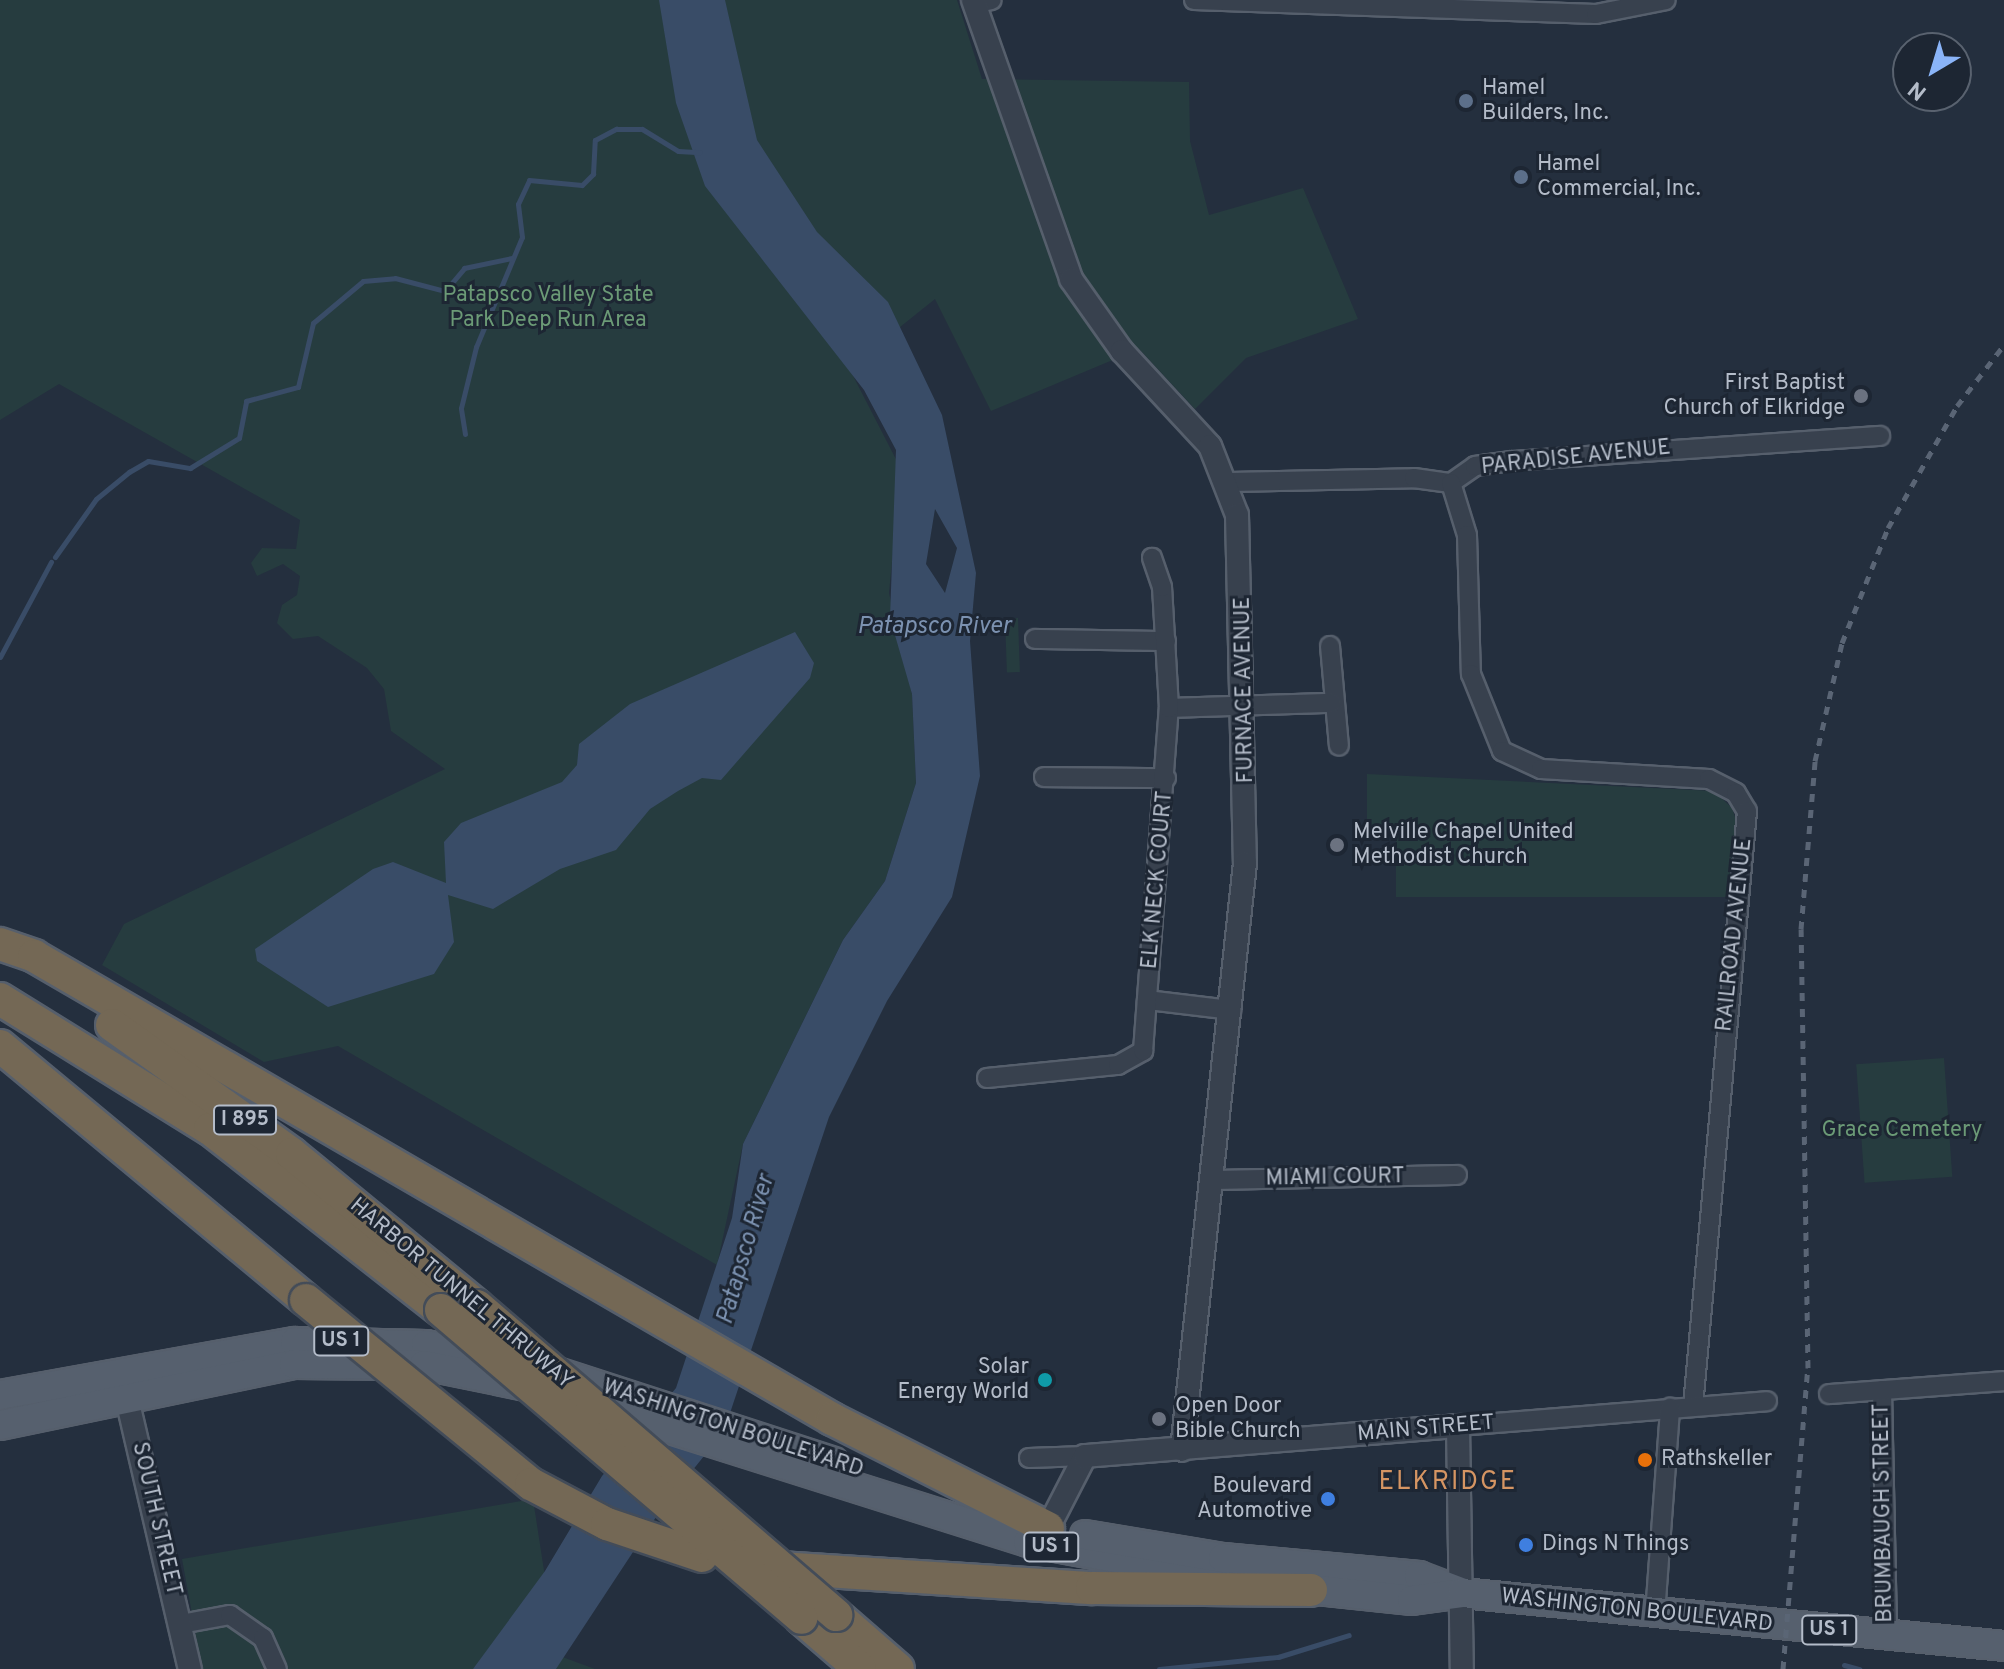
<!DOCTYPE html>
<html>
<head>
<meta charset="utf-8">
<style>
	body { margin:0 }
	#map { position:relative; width:2004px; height:1669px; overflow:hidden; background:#242f3e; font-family:Overpass,sans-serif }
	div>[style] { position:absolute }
	.green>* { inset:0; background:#263c3f; transform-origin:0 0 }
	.water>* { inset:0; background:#394c67 }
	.stream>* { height:5px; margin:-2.5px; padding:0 2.5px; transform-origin:2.5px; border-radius:2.5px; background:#394c67 }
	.roads { filter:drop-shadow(2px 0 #565f6c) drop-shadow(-2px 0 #565f6c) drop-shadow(0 2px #565f6c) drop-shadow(0 -2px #565f6c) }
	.minor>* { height:18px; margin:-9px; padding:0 9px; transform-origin:9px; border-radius:9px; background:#38414e }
	.tertiary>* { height:22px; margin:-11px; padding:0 11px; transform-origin:11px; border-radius:11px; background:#38414e }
	.primary>* { height:28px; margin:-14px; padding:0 14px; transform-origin:14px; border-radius:14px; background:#56606e }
	.motorway>* { height:32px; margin:-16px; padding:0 16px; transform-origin:16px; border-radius:16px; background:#746855 }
	.rail>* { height:5px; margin-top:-2.5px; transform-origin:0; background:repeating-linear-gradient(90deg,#5a6575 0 8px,transparent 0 16px) }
	.bridges { filter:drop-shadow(2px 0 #434c59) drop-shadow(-2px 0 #434c59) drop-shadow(0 2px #434c59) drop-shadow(0 -2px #434c59) }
	.motorway-bridge>* { height:32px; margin:-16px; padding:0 16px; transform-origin:16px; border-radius:16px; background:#746855 }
	.dots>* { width:22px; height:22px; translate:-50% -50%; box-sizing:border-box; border:4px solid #1d2633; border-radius:50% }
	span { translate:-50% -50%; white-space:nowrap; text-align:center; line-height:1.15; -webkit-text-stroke:6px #1d2633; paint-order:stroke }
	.shield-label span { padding:2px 6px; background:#1d2633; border:2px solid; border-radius:6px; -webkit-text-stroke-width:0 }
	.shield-label { font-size:20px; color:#b4bcc9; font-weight:700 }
	.poi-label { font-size:22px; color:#b4bcc9 }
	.left { translate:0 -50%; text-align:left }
	.right { translate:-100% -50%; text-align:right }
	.park-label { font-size:22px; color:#6b9a76 }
	.street-label { font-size:22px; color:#b4bcc9 }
	.water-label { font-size:24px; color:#7c92b1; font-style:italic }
	.quarter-label { font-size:26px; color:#d59563; letter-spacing:2px }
	.north { position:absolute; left:1892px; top:32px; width:80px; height:80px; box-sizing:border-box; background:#1d2633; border:2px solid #59626f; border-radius:50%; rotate:218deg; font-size:22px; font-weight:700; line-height:32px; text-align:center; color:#b4bcc9 }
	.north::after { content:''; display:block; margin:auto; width:28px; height:36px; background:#8ab4f8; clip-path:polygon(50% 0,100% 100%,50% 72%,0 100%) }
</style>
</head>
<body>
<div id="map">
	<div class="green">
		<div style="clip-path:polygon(0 0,957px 0,982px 79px,1189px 82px,1190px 141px,1209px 215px,1303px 188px,1358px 319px,1246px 358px,1195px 409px,1139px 349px,991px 411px,935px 299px,849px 368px,901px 469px,889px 593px,912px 694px,916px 783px,885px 881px,843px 940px,743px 1144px,717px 1265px,338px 1046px,264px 1062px,102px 965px,124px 924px,445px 769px,391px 731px,384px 689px,367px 668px,318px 636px,293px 639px,277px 623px,282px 605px,297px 595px,300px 576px,283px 564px,257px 576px,251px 563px,262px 548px,296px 549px,300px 520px,59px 384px,0 420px)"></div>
		<div style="left:1018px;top:618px;width:54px;height:13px;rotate:88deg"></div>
		<div style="clip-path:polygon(1367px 774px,1714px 791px,1732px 808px,1739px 830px,1729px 897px,1396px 897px,1396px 827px,1367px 826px)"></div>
		<div style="left:1944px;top:1058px;width:119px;height:88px;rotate:86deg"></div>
		<div style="clip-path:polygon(533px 1499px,557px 1655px,595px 1669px,202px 1669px,182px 1559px)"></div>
	</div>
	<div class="water">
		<div style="clip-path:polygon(evenodd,659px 0,725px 0,757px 140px,817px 232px,888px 302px,942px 415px,976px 573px,970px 641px,980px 776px,952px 897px,887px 1001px,829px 1117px,724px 1431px,660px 1511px,556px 1669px,473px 1669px,545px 1571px,602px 1476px,676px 1388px,732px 1218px,743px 1144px,843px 940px,885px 881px,916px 783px,912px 694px,890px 618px,896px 450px,864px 390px,705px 186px,676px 103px,659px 0,935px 509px,957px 548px,945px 593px,926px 564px,935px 509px)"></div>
		<div style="clip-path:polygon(795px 632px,814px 663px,810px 678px,721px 780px,702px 778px,678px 791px,650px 809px,616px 850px,560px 869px,493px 909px,448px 895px,454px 942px,434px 974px,328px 1007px,257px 961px,255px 949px,373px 869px,393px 862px,446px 883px,444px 842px,461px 823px,562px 782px,577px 765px,579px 744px,630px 704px)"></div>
	</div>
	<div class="stream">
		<div style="left:465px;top:434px;width:26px;rotate:-99deg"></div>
		<div style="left:461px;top:408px;width:63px;rotate:-76.2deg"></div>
		<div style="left:476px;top:347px;width:119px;rotate:-67.3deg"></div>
		<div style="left:522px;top:237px;width:33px;rotate:-97deg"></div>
		<div style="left:518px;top:204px;width:26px;rotate:-65deg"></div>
		<div style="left:529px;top:180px;width:53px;rotate:5.4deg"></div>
		<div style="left:582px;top:185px;width:16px;rotate:-45deg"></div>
		<div style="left:593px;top:174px;width:34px;rotate:-87deg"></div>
		<div style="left:595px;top:140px;width:24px;rotate:-28deg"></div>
		<div style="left:616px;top:129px;width:26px"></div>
		<div style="left:642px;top:129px;width:42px;rotate:31.4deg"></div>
		<div style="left:678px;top:151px;width:22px;rotate:3deg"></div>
		<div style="left:55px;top:557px;width:71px;rotate:-54.7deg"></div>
		<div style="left:96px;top:499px;width:43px;rotate:-39.3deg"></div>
		<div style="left:129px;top:472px;width:22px;rotate:-30deg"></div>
		<div style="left:148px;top:461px;width:43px;rotate:9.5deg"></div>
		<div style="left:190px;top:468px;width:57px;rotate:-31.5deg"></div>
		<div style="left:239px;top:438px;width:38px;rotate:-79deg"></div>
		<div style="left:246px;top:401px;width:54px;rotate:-15.1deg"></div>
		<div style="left:298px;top:387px;width:66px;rotate:-76.8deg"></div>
		<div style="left:313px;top:323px;width:65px;rotate:-40deg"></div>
		<div style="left:363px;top:281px;width:32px;rotate:-5deg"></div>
		<div style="left:395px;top:278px;width:52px;rotate:14.6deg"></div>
		<div style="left:445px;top:291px;width:30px;rotate:-50deg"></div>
		<div style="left:464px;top:268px;width:49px;rotate:-11.8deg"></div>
		<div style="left:0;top:657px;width:108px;rotate:-61.8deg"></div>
		<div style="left:1844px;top:1665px;width:16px;rotate:15deg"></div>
		<div style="left:1159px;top:1669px;width:120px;rotate:-5.8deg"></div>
		<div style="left:1278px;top:1657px;width:74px;rotate:-17.2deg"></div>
	</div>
	<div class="roads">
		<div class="minor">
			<div style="left:1194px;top:0;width:402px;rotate:2deg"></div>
			<div style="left:1596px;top:14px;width:71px;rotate:-11.3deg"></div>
			<div style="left:974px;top:4px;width:18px;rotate:-13deg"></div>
			<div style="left:1230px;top:482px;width:184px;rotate:-1.2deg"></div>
			<div style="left:1414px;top:478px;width:37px;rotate:8deg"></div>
			<div style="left:1451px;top:483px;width:29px;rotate:-35deg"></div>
			<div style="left:1475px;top:466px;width:37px;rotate:-8deg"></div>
			<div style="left:1512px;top:461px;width:369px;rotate:-3.9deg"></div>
			<div style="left:1451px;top:483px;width:54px;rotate:72.9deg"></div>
			<div style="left:1467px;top:535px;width:139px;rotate:88.4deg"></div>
			<div style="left:1471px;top:674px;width:83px;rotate:68.1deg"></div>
			<div style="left:1502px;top:751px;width:43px;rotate:24.8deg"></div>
			<div style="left:1541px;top:769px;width:168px;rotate:3.4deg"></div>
			<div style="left:1709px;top:779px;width:30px;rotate:27deg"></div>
			<div style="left:1736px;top:793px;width:21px;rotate:59deg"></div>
			<div style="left:1747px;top:811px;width:598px;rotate:95.18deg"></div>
			<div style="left:1035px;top:639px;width:131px;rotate:0.9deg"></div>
			<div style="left:1330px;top:646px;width:100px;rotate:84.9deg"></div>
			<div style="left:1169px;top:708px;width:163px;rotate:-1.8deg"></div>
			<div style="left:1044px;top:777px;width:122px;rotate:0.5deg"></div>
			<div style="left:1147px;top:1000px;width:85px;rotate:6.8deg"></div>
			<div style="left:987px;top:1078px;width:132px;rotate:-5.7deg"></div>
			<div style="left:1118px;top:1065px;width:29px;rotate:-29deg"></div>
			<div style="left:1143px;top:1051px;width:344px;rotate:-85.7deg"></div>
			<div style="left:1169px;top:708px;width:121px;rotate:-93.3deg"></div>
			<div style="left:1162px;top:587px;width:31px;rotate:-109deg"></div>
			<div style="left:1212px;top:1180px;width:245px;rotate:-1.2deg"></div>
			<div style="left:1882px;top:1390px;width:245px;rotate:88.8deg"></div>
			<div style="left:1829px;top:1394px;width:175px;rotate:-4.2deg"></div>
			<div style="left:1458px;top:1426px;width:310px;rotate:-4.6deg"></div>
			<div style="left:1029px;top:1458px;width:56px;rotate:-2deg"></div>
			<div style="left:1655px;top:1614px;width:207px;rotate:-85.8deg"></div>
			<div style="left:181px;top:1624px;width:50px;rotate:-10.4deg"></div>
			<div style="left:230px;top:1615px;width:40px;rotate:34.9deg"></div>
			<div style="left:263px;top:1638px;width:34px;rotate:66deg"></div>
		</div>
		<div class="tertiary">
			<div style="left:973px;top:0;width:296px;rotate:70.6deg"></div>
			<div style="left:1071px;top:279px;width:88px;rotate:54.7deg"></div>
			<div style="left:1122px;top:351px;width:129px;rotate:47.2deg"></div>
			<div style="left:1210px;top:446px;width:74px;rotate:68.6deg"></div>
			<div style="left:1237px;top:515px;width:348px;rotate:88.7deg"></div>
			<div style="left:1245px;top:863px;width:590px;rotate:96.13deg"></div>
			<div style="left:124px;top:1386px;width:291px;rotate:76.9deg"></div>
			<div style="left:1048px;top:1528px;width:81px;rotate:-62.8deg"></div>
			<div style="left:1085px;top:1456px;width:374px;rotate:-4.6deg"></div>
			<div style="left:1458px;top:1426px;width:243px;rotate:89.1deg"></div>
		</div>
		<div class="primary">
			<div style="left:554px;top:1371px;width:294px;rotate:18deg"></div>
			<div style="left:0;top:1395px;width:300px;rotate:-10.2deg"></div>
			<div style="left:295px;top:1342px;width:131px;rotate:1.3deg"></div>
			<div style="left:426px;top:1345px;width:73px;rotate:10.2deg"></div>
			<div style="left:594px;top:1405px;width:455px;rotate:17.5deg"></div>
			<div style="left:1028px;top:1542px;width:191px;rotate:10.5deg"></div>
			<div style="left:0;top:1425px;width:300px;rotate:-11.7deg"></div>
			<div style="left:294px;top:1364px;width:130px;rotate:0.4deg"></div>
			<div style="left:424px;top:1365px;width:109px;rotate:11.6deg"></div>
			<div style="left:1085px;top:1535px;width:140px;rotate:9.5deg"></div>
			<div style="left:1223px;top:1558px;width:197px;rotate:5.2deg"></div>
			<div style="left:1419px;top:1576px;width:45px;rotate:20.9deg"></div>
			<div style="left:1289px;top:1587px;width:124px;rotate:6deg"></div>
			<div style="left:1412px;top:1600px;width:50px;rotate:-8deg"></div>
			<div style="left:1462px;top:1593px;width:545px;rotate:5.58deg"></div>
		</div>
		<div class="motorway">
			<div style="left:0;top:944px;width:36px;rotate:19deg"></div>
			<div style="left:34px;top:956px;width:923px;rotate:30.12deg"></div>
			<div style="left:832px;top:1419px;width:242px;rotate:26.8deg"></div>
			<div style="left:0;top:999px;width:247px;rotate:31.8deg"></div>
			<div style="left:210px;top:1129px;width:293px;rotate:38.1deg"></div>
			<div style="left:112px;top:1025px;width:221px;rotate:35.6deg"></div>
			<div style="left:292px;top:1154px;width:239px;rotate:39.4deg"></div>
			<div style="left:0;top:1046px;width:398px;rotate:39.7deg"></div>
			<div style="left:764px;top:1567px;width:329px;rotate:3.7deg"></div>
			<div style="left:1092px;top:1588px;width:219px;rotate:0.5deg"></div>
			<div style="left:836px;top:1615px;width:82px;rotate:41.1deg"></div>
			<div style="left:801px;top:1618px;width:78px;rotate:40.8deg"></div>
		</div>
	</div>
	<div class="rail">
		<div style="left:1783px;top:1669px;width:302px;rotate:-85.3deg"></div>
		<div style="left:1808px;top:1368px;width:439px;rotate:-90.9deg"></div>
		<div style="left:1801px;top:929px;width:169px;rotate:-85.2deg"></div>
		<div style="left:1815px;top:761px;width:121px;rotate:-77.1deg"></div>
		<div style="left:1842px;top:643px;width:124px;rotate:-68.2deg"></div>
		<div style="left:1888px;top:528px;width:140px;rotate:-60.5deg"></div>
		<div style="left:1957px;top:406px;width:77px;rotate:-52.4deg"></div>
	</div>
	<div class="bridges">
		<div class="motorway-bridge">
			<div style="left:306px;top:1300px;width:291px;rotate:39.3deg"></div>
			<div style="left:531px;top:1484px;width:86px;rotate:27.8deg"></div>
			<div style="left:607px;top:1524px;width:100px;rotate:18.6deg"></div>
			<div style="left:477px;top:1306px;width:474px;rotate:40.7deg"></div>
			<div style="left:441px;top:1310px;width:474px;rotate:40.5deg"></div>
		</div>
	</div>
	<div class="dots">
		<div style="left:1466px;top:101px;background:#5c6f8a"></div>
		<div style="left:1521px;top:177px;background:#5c6f8a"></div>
		<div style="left:1861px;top:396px;background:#6b7280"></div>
		<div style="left:1337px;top:845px;background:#6b7280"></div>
		<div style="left:1045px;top:1380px;background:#0f9aa8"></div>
		<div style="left:1159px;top:1419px;background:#6b7280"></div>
		<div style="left:1645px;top:1460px;background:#e8710a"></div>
		<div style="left:1328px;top:1499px;background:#3f7fe0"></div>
		<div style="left:1526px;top:1545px;background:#3f7fe0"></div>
	</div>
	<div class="shield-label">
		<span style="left:245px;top:1120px">I 895</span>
		<span style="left:341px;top:1341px">US 1</span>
		<span style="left:1051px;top:1547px">US 1</span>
		<span style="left:1829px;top:1630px">US 1</span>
	</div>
	<div class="poi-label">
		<span class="left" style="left:1482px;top:101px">Hamel<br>Builders, Inc.</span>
		<span class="left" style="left:1537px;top:177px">Hamel<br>Commercial, Inc.</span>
		<span class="right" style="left:1845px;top:396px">First Baptist<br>Church of Elkridge</span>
		<span class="left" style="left:1353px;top:845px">Melville Chapel United<br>Methodist Church</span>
		<span class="right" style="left:1029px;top:1380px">Solar<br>Energy World</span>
		<span class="left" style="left:1175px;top:1419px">Open Door<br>Bible Church</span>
		<span class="left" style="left:1661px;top:1460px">Rathskeller</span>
		<span class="right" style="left:1312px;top:1499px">Boulevard<br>Automotive</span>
		<span class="left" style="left:1542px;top:1545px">Dings N Things</span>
	</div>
	<div class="park-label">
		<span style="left:548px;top:308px">Patapsco Valley State<br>Park Deep Run Area</span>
		<span style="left:1902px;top:1131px">Grace Cemetery</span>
	</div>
	<div class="street-label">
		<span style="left:1576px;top:458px;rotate:-6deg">PARADISE AVENUE</span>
		<span style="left:1245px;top:690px;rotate:-91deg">FURNACE AVENUE</span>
		<span style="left:1158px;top:880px;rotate:-85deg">ELK NECK COURT</span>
		<span style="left:1735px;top:935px;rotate:-84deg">RAILROAD AVENUE</span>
		<span style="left:1335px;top:1178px;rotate:-1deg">MIAMI COURT</span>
		<span style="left:461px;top:1294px;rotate:40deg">HARBOR TUNNEL THRUWAY</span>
		<span style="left:733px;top:1429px;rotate:18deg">WASHINGTON BOULEVARD</span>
		<span style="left:1426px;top:1429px;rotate:-5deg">MAIN STREET</span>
		<span style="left:1884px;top:1513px;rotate:-91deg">BRUMBAUGH STREET</span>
		<span style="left:156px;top:1519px;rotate:77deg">SOUTH STREET</span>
		<span style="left:1637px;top:1611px;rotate:6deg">WASHINGTON BOULEVARD</span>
	</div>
	<div class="water-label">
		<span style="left:934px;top:628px">Patapsco River</span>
		<span style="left:747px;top:1250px;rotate:-74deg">Patapsco River</span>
	</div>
	<div class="quarter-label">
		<span style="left:1448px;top:1483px">ELKRIDGE</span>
	</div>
	<div class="north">N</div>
</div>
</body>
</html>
